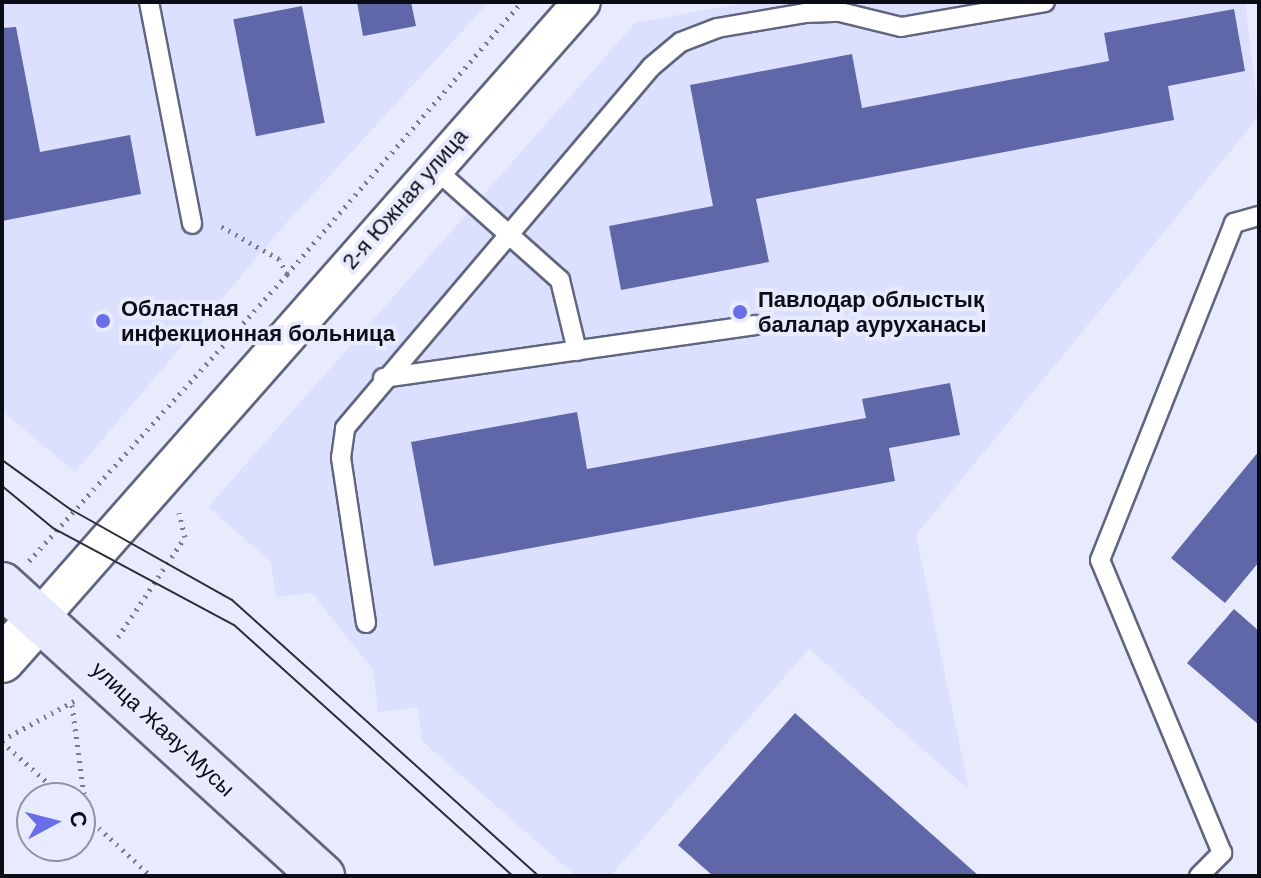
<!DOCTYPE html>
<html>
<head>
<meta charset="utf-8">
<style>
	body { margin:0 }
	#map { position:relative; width:1261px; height:878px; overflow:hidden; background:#e8ebfd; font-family:Arial,sans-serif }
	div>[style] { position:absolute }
	.built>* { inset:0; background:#dbe0fe }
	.building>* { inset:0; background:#6067a9; transform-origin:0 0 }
	.path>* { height:5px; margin-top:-2.5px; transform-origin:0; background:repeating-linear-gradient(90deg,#787b88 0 2px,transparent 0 8px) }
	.roads { filter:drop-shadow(2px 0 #61657f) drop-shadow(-2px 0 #61657f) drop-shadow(0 2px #61657f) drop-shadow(0 -2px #61657f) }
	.service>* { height:18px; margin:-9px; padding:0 9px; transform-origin:9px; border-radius:9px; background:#fff }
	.minor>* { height:36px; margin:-18px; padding:0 18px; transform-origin:18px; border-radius:18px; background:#fff }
	.tertiary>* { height:44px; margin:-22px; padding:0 22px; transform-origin:22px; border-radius:22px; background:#fff }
	.secondary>* { height:44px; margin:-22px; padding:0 22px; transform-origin:22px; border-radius:22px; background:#e7eafe }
	.tram>* { height:2px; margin:-1px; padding:0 1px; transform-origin:1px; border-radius:1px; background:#2a2c36 }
	.dots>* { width:22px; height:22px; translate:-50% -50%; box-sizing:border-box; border:4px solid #e8ebfd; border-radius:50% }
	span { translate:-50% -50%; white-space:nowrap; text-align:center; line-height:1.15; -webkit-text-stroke:8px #e8ebfd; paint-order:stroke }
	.street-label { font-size:22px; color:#0b0d16 }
	.poi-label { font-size:22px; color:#0b0d16; font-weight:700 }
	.left { translate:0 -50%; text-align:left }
	.frame { position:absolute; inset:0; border:4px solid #0b0d16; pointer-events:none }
	.north { position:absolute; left:16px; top:782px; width:80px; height:80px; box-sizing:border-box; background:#e8ebfd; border:2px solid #9092a1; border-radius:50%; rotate:83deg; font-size:22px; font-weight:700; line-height:32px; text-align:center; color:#0b0d16 }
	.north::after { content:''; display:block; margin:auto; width:28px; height:36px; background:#6a6ee8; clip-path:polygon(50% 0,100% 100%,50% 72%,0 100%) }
</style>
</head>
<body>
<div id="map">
	<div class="built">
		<div style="clip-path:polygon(2px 2px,489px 2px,279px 231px,75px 472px,2px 411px)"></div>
		<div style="clip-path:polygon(748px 2px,1245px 2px,1259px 116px,916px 535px,969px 790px,809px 649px,610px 876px,576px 876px,422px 741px,418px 707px,378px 712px,373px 670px,312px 593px,276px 597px,271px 562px,208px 507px,635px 23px)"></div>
	</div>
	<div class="building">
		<div style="clip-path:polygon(357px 2px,411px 2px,416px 26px,363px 36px)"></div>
		<div style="left:302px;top:6px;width:119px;height:70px;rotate:79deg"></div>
		<div style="clip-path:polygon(1234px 9px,1245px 71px,1168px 86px,1174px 120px,756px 199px,769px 262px,621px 290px,609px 226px,713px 206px,690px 85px,852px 54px,862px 108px,1109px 61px,1104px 33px)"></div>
		<div style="clip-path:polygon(16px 27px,40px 152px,130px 135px,141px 194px,2px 221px,2px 28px)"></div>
		<div style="clip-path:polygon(950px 383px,960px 435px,889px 448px,895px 481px,434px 566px,411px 442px,577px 412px,587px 469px,866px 418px,862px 399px)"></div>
		<div style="clip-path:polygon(1259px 451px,1259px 562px,1225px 603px,1171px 558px)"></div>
		<div style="clip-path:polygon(1234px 609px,1259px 631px,1259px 725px,1187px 663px)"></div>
		<div style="clip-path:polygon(795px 713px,979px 876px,713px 876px,678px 845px)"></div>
	</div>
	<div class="path">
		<div style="left:287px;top:274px;width:359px;rotate:-49.2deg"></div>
		<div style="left:29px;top:561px;width:386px;rotate:-48deg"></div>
		<div style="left:287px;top:274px;width:17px;rotate:-118deg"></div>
		<div style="left:279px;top:259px;width:71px;rotate:-150.6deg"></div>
		<div style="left:118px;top:637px;width:120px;rotate:-56.2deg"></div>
		<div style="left:185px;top:537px;width:25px;rotate:-104deg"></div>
		<div style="left:72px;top:705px;width:113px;rotate:82.4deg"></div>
		<div style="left:87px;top:817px;width:87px;rotate:42.7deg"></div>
		<div style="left:2px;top:740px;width:82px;rotate:-28.4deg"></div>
		<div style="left:2px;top:742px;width:84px;rotate:41.6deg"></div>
	</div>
	<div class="roads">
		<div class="service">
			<div style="left:149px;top:2px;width:226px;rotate:79deg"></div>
			<div style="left:433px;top:167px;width:170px;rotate:41.7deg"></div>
			<div style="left:560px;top:280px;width:73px;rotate:76.5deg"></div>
			<div style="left:383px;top:378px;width:376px;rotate:-8.1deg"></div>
			<div style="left:366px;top:623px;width:167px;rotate:-98.6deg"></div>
			<div style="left:341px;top:458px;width:30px;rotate:-82deg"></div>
			<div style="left:345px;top:428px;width:473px;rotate:-49.7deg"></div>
			<div style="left:651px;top:67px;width:39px;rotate:-40deg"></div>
			<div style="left:681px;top:42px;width:39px;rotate:-21deg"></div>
			<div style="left:717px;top:28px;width:89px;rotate:-9.7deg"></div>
			<div style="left:805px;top:13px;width:35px;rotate:-2deg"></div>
			<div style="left:840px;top:12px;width:63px;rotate:13.8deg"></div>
			<div style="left:901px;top:27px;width:146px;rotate:-9.8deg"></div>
			<div style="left:1199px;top:876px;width:33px;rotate:-45deg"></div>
			<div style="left:1222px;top:853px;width:317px;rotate:-112.6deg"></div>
			<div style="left:1100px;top:560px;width:363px;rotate:-68.3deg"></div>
			<div style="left:1234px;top:223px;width:26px;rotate:-16deg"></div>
		</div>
		<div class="minor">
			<div style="left:41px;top:616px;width:818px;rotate:-48.62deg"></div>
		</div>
		<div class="tertiary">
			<div style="left:2px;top:660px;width:59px;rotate:-48.4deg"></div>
		</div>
		<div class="secondary">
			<div style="left:2px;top:585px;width:433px;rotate:42.3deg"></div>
		</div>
	</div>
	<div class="tram">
		<div style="left:2px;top:460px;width:84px;rotate:35.8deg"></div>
		<div style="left:70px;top:509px;width:186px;rotate:29.3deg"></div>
		<div style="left:232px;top:600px;width:413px;rotate:42deg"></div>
		<div style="left:2px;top:486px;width:66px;rotate:39.5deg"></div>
		<div style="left:53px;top:528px;width:205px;rotate:28.2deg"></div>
		<div style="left:234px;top:625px;width:375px;rotate:42deg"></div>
	</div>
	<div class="dots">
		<div style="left:740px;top:312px;background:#6a6ee8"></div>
		<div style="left:103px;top:321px;background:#6a6ee8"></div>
	</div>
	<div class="street-label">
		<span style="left:405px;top:199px;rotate:-49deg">2-я Южная улица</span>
		<span style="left:163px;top:729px;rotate:43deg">улица Жаяу-Мусы</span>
	</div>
	<div class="poi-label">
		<span class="left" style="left:758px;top:312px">Павлодар облыстық<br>балалар ауруханасы</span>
		<span class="left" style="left:121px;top:321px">Областная<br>инфекционная больница</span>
	</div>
	<div class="frame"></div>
	<div class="north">С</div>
</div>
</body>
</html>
